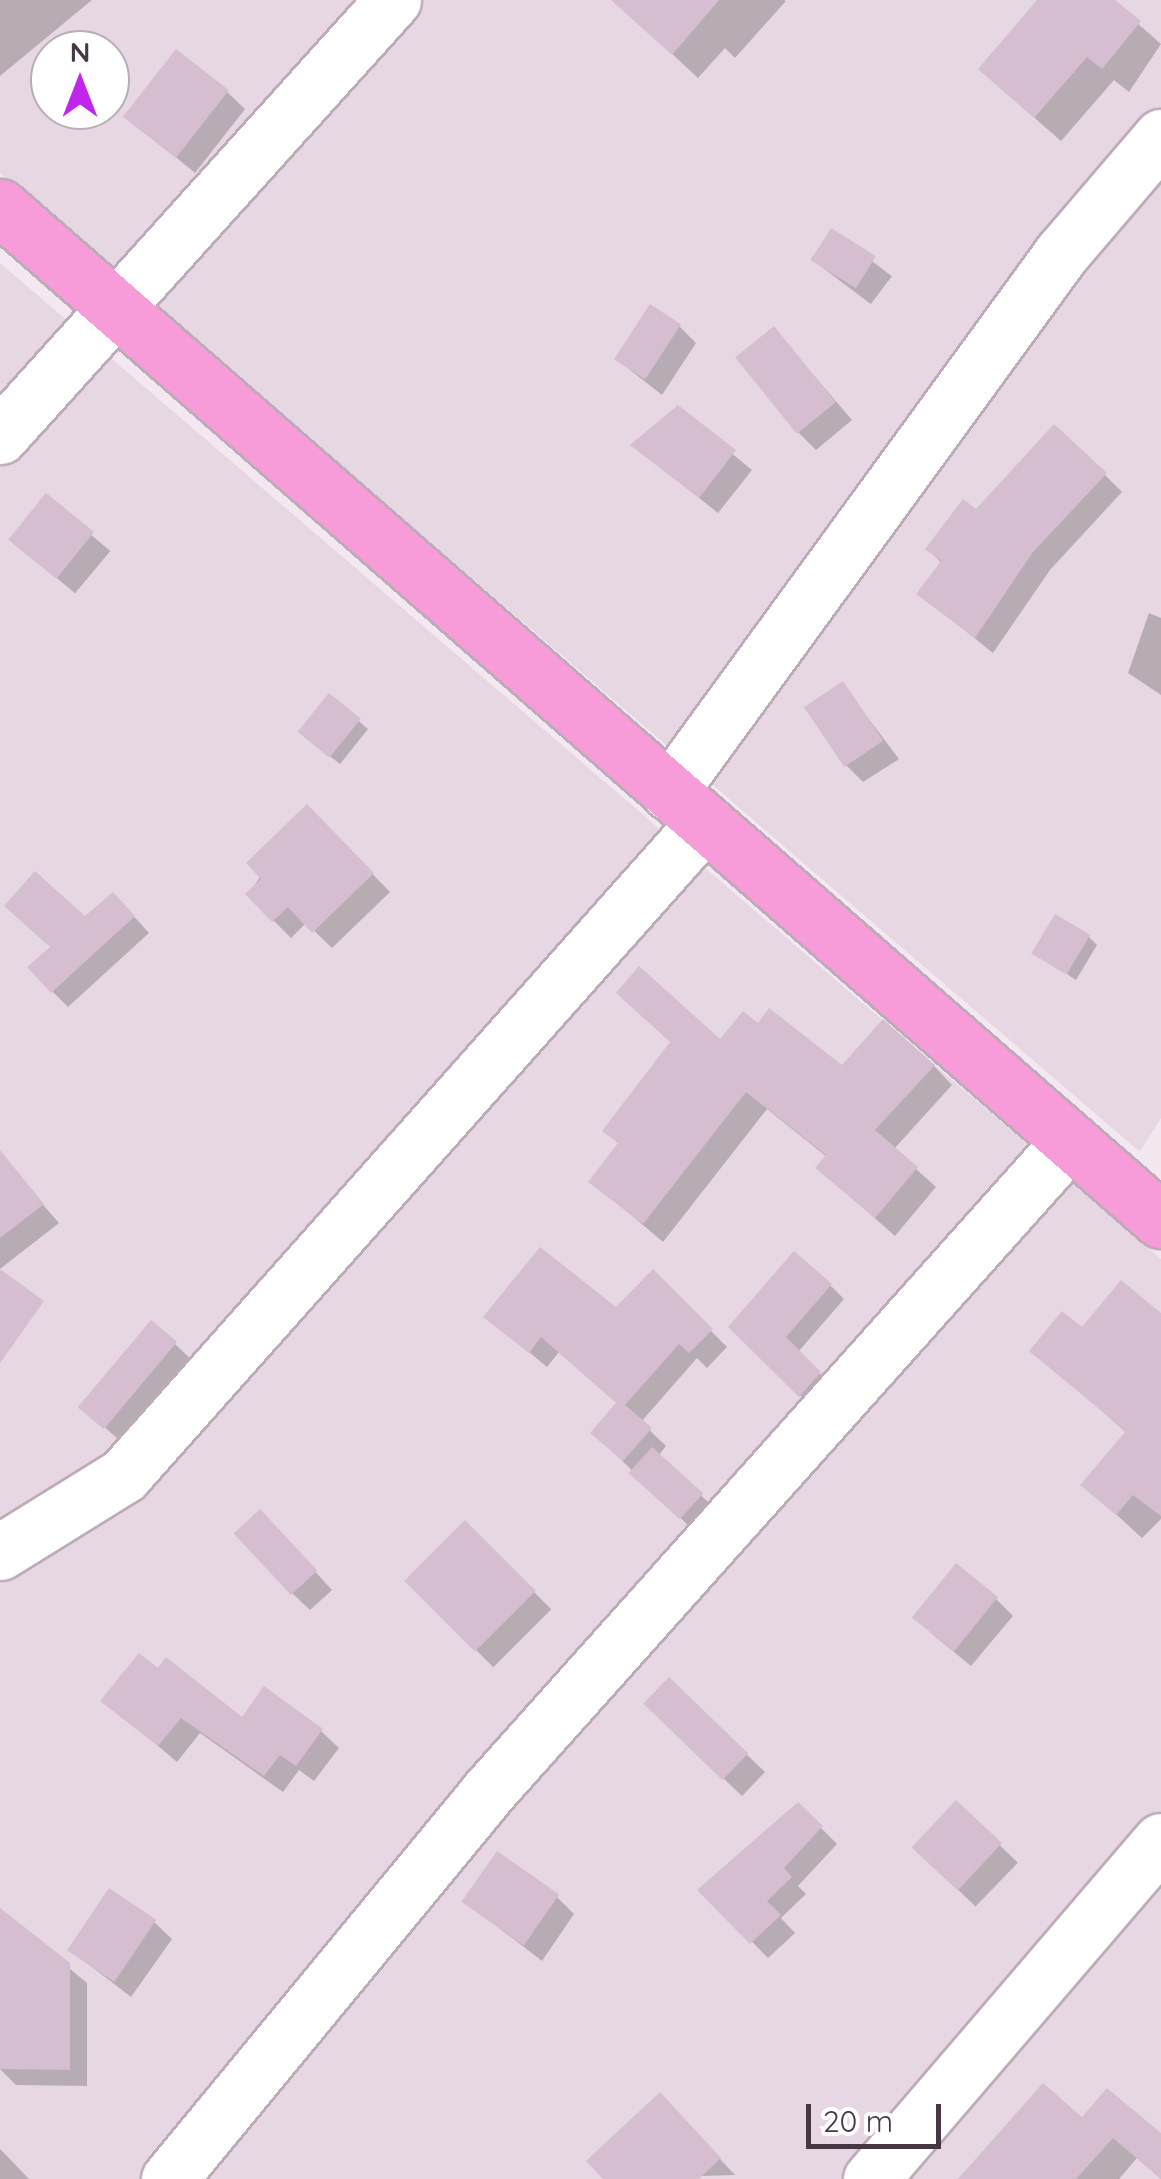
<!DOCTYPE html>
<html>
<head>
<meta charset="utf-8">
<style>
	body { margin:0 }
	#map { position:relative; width:1161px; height:2179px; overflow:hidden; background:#f3e8f0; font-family:Quicksand,sans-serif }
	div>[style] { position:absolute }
	.residential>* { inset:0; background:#e7d7e2 }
	.shadow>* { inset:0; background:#0003; transform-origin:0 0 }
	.building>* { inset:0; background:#d4becf; transform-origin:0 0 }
	.roads { filter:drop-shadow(2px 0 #beabb9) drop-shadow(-2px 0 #beabb9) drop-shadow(0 2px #beabb9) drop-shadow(0 -2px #beabb9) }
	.minor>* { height:55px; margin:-27.5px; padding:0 27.5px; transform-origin:27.5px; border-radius:27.5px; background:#fff }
	.major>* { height:55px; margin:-27.5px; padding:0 27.5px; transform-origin:27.5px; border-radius:27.5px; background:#f89cd9 }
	span { translate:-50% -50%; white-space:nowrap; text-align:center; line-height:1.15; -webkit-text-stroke:10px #fff; paint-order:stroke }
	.north { position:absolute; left:30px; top:30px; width:100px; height:100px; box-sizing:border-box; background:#fff; border:2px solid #b5afb4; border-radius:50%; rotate:0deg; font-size:28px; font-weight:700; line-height:40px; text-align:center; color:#463743 }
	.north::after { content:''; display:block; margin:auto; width:35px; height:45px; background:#c125ed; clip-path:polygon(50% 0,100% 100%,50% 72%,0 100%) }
	.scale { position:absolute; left:806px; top:2104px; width:135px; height:45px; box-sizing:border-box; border:5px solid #463743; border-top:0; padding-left:12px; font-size:30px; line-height:35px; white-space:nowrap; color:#463743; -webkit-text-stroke:8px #fff; paint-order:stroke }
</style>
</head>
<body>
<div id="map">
	<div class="residential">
		<div style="clip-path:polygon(evenodd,0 0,1161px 0,1161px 1118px,1140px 1152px,0 173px,0 0,50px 50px,110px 50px,110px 110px,50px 110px,50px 50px)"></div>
		<div style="clip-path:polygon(0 263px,1161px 1259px,1161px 2179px,0 2179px)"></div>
	</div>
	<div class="shadow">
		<div style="clip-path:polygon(0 0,92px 0,0 76px)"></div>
		<div style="clip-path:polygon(614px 0,784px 0,786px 1px,735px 58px,725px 48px,698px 78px)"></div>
		<div style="clip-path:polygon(1040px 0,1111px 0,1161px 44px,1129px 92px,1114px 80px,1061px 141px,1007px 94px)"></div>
		<div style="clip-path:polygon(227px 92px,245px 109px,195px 173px,127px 117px)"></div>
		<div style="left:832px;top:231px;width:75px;height:35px;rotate:37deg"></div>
		<div style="clip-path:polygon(679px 326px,696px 343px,662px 395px,616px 359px)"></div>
		<div style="clip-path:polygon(774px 329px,852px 420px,816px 450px,798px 432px)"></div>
		<div style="clip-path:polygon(678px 409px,752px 470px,718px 513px,633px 445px)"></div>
		<div style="clip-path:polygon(1105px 475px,1122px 492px,1050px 570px,993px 653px,920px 594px,942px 564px,928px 549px,976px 512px)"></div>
		<div style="left:46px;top:497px;width:84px;height:55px;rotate:40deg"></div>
		<div style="clip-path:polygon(1149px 613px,1161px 618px,1161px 695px,1128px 673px)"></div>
		<div style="clip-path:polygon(843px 685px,899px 759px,863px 782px,846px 765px)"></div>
		<div style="clip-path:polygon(329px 696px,368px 729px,340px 764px,309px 740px)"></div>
		<div style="clip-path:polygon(307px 807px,390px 892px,332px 948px,306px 923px,291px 938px,248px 895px)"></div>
		<div style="clip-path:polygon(129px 911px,149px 933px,68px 1007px,52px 991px,85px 920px)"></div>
		<div style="clip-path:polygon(1089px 937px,1097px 945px,1076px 980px,1035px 953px)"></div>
		<div style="clip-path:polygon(759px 1026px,842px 1068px,934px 1066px,952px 1085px,894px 1149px,936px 1187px,895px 1236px,818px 1168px,827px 1157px,767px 1109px,663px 1242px,591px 1181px,620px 1145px,605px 1130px,720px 1043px)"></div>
		<div style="clip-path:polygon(0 1156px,59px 1223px,0 1269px)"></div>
		<div style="clip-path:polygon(653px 1273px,727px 1347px,707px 1368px,697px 1358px,641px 1422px,666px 1446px,658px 1456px,719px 1512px,698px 1535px,610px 1449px,619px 1404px,559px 1352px,547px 1367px,487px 1317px,617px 1310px)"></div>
		<div style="clip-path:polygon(830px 1285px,844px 1299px,798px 1352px,833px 1387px,814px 1409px,731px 1327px)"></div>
		<div style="clip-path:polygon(1161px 1316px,1161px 1519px,1142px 1538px,1084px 1485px,1127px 1433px,1033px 1351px)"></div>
		<div style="clip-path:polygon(175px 1344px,193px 1361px,123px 1444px,82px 1406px)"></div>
		<div style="left:465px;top:1523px;width:122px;height:82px;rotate:45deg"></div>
		<div style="clip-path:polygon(277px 1530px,332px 1590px,310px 1610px,292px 1593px)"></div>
		<div style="clip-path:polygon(996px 1599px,1013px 1616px,971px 1666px,932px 1634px)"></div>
		<div style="clip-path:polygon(159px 1671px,242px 1721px,321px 1731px,339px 1748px,314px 1781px,299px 1770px,283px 1792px,200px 1733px,177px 1762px,104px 1700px)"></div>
		<div style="clip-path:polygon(669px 1681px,765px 1772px,742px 1796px,664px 1722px)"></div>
		<div style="left:956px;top:1803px;width:86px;height:61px;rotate:44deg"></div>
		<div style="clip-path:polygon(798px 1805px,837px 1844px,798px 1886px,806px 1894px,781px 1918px,795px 1933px,768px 1958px,701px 1890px)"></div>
		<div style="clip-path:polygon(557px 1897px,574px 1914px,542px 1961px,464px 1901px)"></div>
		<div style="clip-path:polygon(0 1911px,87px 1983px,87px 2086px,16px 2085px,0 2069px)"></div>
		<div style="clip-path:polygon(154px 1922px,172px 1939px,131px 1997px,70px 1950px)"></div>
		<div style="clip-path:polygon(675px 2111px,735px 2175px,606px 2179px)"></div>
		<div style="clip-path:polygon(1082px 2121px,1161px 2137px,1161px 2179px,1137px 2158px,1119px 2179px,961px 2179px)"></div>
		<div style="clip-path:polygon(0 2149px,7px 2156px,29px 2179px,0 2179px)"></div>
	</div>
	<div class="building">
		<div style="clip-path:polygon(611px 0,719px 0,672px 55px)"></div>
		<div style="clip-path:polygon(1037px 0,1115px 0,1141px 21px,1102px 69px,1087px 57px,1034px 118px,978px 69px)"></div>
		<div style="left:176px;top:49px;width:67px;height:86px;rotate:38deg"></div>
		<div style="left:831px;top:228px;width:53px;height:38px;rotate:32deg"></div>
		<div style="left:650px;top:304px;width:37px;height:66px;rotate:33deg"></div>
		<div style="left:774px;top:326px;width:98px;height:50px;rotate:51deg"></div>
		<div style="clip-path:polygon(678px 405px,736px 450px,699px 498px,630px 445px)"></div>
		<div style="clip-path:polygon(1054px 424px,1107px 473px,1033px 552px,975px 638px,916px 594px,941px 561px,925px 549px,963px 499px,976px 509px)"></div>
		<div style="left:46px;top:493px;width:62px;height:60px;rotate:39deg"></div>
		<div style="left:843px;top:681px;width:72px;height:47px;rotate:56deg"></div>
		<div style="left:329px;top:693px;width:41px;height:50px;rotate:39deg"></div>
		<div style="clip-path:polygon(307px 804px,374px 873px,312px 933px,288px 907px,272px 922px,245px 894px,261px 879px,246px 863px)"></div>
		<div style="clip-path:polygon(35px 871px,85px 916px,113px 892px,135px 916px,51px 993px,27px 967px,50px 947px,4px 906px)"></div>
		<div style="left:1055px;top:914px;width:41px;height:46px;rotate:31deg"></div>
		<div style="clip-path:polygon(639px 966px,720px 1039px,743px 1011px,758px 1023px,769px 1008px,842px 1065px,883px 1019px,935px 1065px,875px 1130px,918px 1167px,875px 1218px,815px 1168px,826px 1155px,746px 1092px,643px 1224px,588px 1182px,618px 1143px,602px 1131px,670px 1042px,616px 993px)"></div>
		<div style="clip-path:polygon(0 1150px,44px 1204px,0 1238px)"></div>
		<div style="clip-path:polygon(540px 1247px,616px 1307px,653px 1269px,713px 1329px,689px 1353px,679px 1344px,625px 1405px,652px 1428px,623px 1461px,590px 1433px,616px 1403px,541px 1337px,529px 1353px,483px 1317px)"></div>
		<div style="clip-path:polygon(794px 1251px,832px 1284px,786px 1337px,821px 1372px,799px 1397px,728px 1327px)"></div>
		<div style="clip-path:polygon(0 1269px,44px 1301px,0 1363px)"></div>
		<div style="clip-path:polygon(1121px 1280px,1161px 1313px,1161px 1516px,1133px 1495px,1116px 1515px,1080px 1485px,1126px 1431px,1029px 1351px,1062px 1311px,1082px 1327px)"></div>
		<div style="left:151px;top:1320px;width:34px;height:114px;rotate:40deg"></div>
		<div style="left:652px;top:1447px;width:69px;height:35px;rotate:42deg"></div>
		<div style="left:260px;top:1509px;width:84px;height:36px;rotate:47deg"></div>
		<div style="left:465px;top:1520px;width:100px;height:86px;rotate:45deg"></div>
		<div style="left:956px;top:1563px;width:54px;height:70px;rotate:39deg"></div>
		<div style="clip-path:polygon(139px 1653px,158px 1668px,166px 1657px,242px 1717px,264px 1686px,323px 1729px,296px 1766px,280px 1755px,264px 1776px,181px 1718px,158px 1746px,100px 1701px)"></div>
		<div style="left:669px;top:1677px;width:110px;height:37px;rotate:44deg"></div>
		<div style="left:956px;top:1800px;width:63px;height:65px;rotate:43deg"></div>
		<div style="clip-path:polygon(798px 1802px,823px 1826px,784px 1868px,792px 1877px,767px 1901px,781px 1915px,750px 1944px,697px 1890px)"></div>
		<div style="left:497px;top:1851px;width:76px;height:62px;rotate:35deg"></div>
		<div style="left:109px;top:1888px;width:57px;height:75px;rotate:34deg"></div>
		<div style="clip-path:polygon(0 1908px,70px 1963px,70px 2070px,0 2069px)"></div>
		<div style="clip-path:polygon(1043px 2083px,1082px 2117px,1107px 2088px,1161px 2133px,1161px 2179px,1113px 2138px,1076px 2179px,958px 2179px)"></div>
		<div style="clip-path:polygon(660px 2092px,721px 2158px,699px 2179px,603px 2179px,586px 2161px)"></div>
	</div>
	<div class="roads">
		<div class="minor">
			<div style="left:0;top:436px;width:587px;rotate:-47.97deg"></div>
			<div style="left:669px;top:792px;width:666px;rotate:-53.92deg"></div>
			<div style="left:1061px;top:254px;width:154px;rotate:-49.5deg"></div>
			<div style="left:0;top:1552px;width:146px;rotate:-31.8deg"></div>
			<div style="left:124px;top:1475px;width:874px;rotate:-48.34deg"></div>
			<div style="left:169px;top:2179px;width:499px;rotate:-50.5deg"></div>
			<div style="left:486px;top:1794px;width:873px;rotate:-48.2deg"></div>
			<div style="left:871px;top:2179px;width:445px;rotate:-49.4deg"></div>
		</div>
		<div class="major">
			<div style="left:0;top:207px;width:1541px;rotate:41.11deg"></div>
		</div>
	</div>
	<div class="north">N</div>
	<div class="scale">20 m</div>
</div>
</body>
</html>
